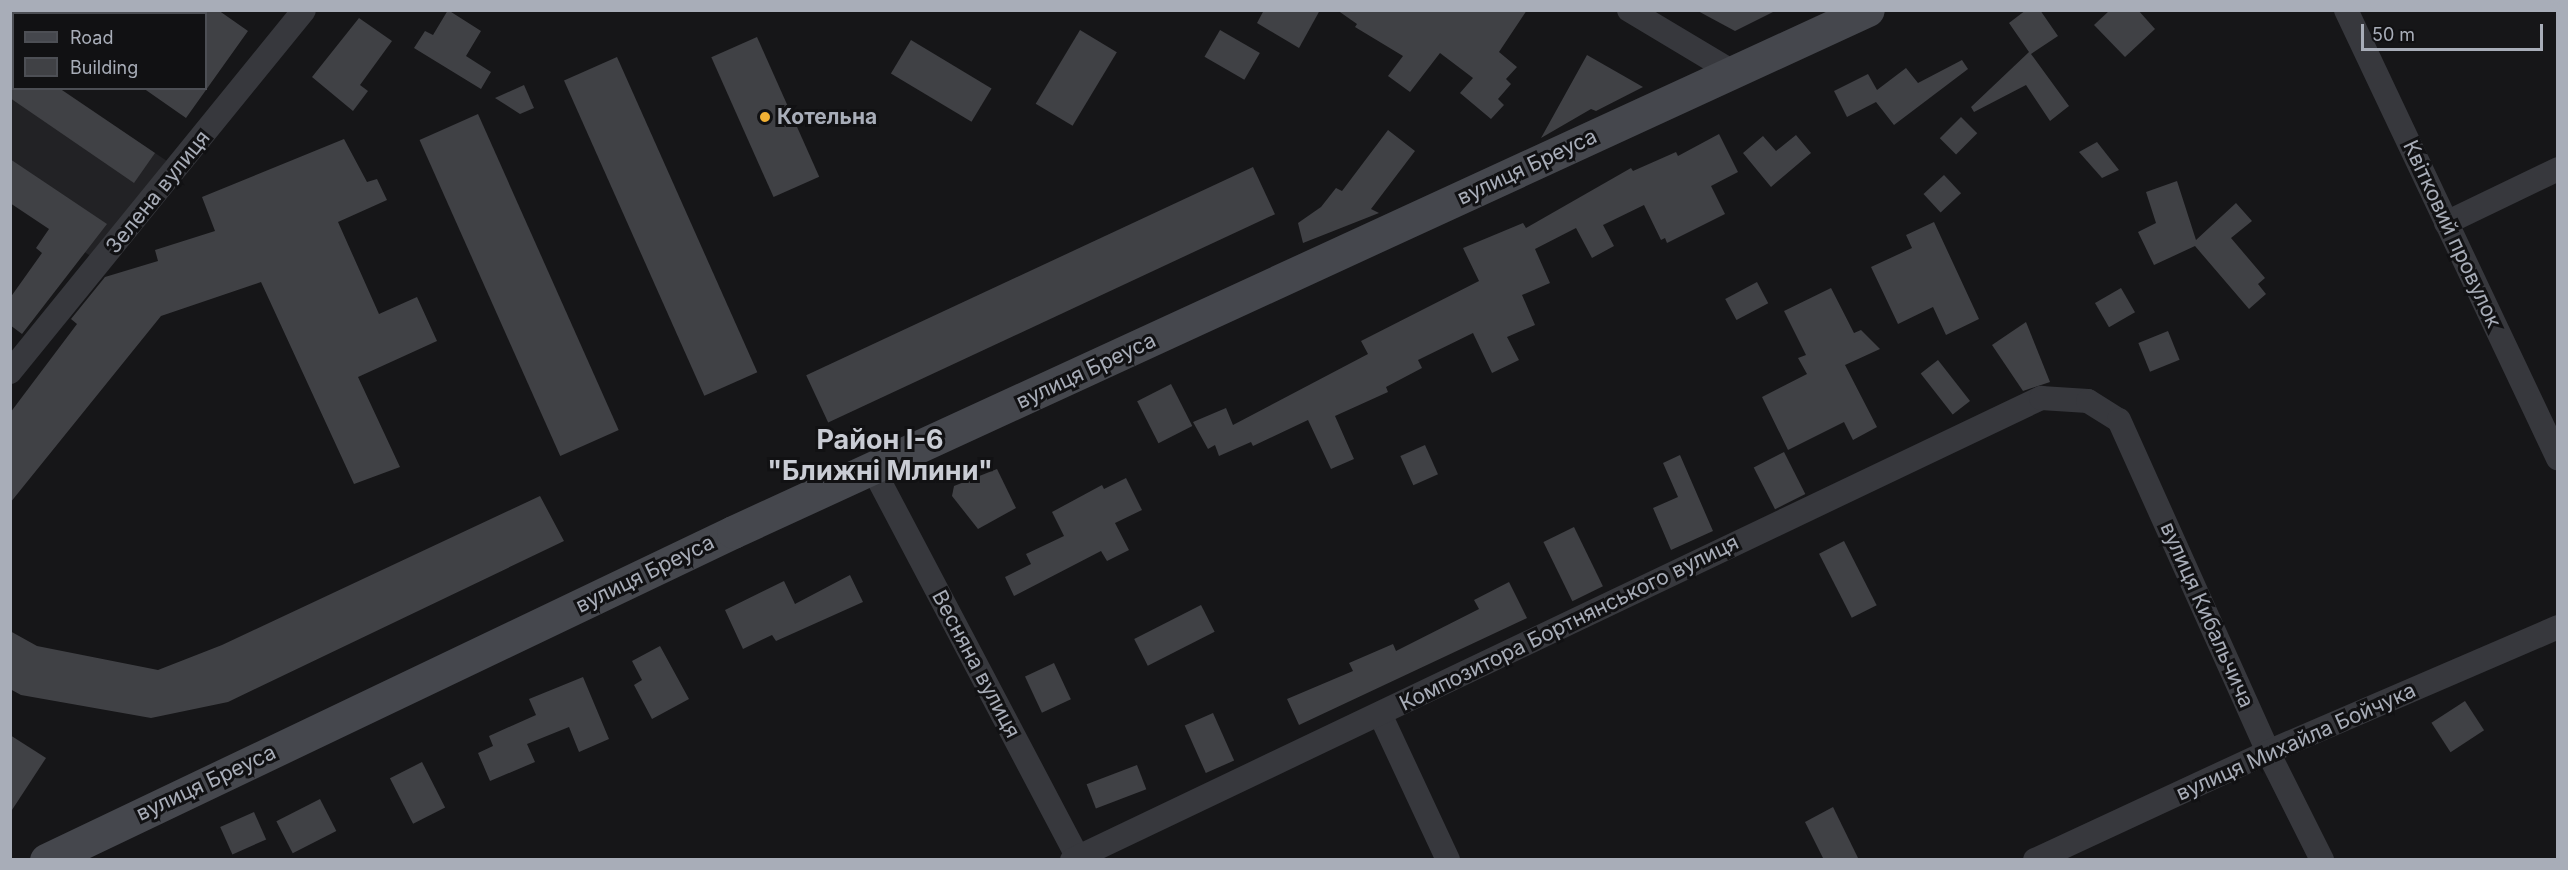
<!DOCTYPE html>
<html>
<head>
<meta charset="utf-8">
<style>
	body { margin:0 }
	#map { position:relative; width:2568px; height:870px; overflow:hidden; background:#161618; font-family:Inter,sans-serif }
	div>[style] { position:absolute }
	.built>* { inset:0; background:#222225 }
	.building>* { inset:0; background:#404145; transform-origin:0 0 }
	.street>* { height:24px; margin:-12px; padding:0 12px; transform-origin:12px; border-radius:12px; background:#37383d }
	.secondary>* { height:33px; margin:-16.5px; padding:0 16.5px; transform-origin:16.5px; border-radius:16.5px; background:#45474d }
	.dots>* { width:16px; height:16px; translate:-50% -50%; box-sizing:border-box; border:3px solid #111113; border-radius:50% }
	span { translate:-50% -50%; white-space:nowrap; text-align:center; line-height:1.15; -webkit-text-stroke:6px #111113; paint-order:stroke }
	.poi-label { font-size:21px; color:#a8adb8; font-weight:700 }
	.left { translate:0 -50%; text-align:left }
	.street-label { font-size:21px; color:#a8adb8 }
	.district-label { font-size:27px; color:#c9ccd4; font-weight:700 }
	.frame { position:absolute; inset:0; border:12px solid #a8adb8; pointer-events:none }
	.legend { position:absolute; left:12px; top:12px; width:195px; height:78px; box-sizing:border-box; background:#111113; border:2px solid #4d4f55; margin:0; padding:8px 10px; list-style:none; font-size:18px; color:#a8adb8 }
	.legend li { display:flex; align-items:center; gap:12px; height:30px }
	.legend b { width:30px; border:2px solid #4d4f55 }
	.scale { position:absolute; left:2361px; top:24px; width:182px; height:27px; box-sizing:border-box; border:3px solid #a8adb8; border-top:0; padding-left:8px; font-size:18px; line-height:21px; white-space:nowrap; color:#a8adb8; -webkit-text-stroke:4px #111113; paint-order:stroke }
</style>
</head>
<body>
<div id="map">
	<div class="built">
		<div style="clip-path:polygon(10px 56px,14px 88px,59px 89px,170px 163px,95px 259px,11px 203px)"></div>
	</div>
	<div class="building">
		<div style="clip-path:polygon(206px 10px,218px 10px,248px 31px,186px 118px,143px 88px,206px 88px)"></div>
		<div style="clip-path:polygon(448px 10px,481px 31px,466px 56px,491px 72px,481px 89px,414px 48px,425px 31px,433px 35px)"></div>
		<div style="clip-path:polygon(1264px 10px,1320px 10px,1299px 48px,1257px 23px)"></div>
		<div style="clip-path:polygon(1337px 10px,1527px 10px,1499px 52px,1517px 67px,1506px 79px,1511px 84px,1498px 99px,1504px 105px,1491px 119px,1460px 93px,1473px 78px,1440px 53px,1410px 92px,1388px 76px,1403px 56px,1355px 27px,1357px 24px)"></div>
		<div style="clip-path:polygon(1696px 10px,1777px 10px,1735px 31px)"></div>
		<div style="clip-path:polygon(2026px 10px,2040px 10px,2058px 36px,2031px 54px,2069px 106px,2050px 121px,2026px 85px,1974px 112px,1971px 107px,2029px 52px,2009px 23px)"></div>
		<div style="clip-path:polygon(2110px 10px,2138px 10px,2155px 29px,2125px 57px,2094px 25px)"></div>
		<div style="clip-path:polygon(359px 18px,392px 41px,360px 85px,368px 91px,353px 111px,312px 77px)"></div>
		<div style="left:1080px;top:30px;width:43px;height:86px;rotate:31deg"></div>
		<div style="left:1220px;top:30px;width:46px;height:31px;rotate:30deg"></div>
		<div style="left:757px;top:37px;width:153px;height:50px;rotate:66deg"></div>
		<div style="left:911px;top:40px;width:94px;height:39px;rotate:31deg"></div>
		<div style="clip-path:polygon(1587px 55px,1643px 87px,1596px 111px,1591px 109px,1541px 138px)"></div>
		<div style="left:617px;top:57px;width:345px;height:58px;rotate:66deg"></div>
		<div style="clip-path:polygon(1962px 60px,1968px 69px,1894px 125px,1876px 102px,1847px 117px,1834px 91px,1868px 74px,1877px 90px,1906px 68px,1918px 83px)"></div>
		<div style="clip-path:polygon(524px 85px,534px 108px,520px 114px,495px 98px)"></div>
		<div style="clip-path:polygon(10px 88px,59px 88px,155px 153px,134px 183px,10px 98px)"></div>
		<div style="left:478px;top:114px;width:346px;height:64px;rotate:66deg"></div>
		<div style="left:1961px;top:117px;width:23px;height:30px;rotate:45deg"></div>
		<div style="clip-path:polygon(1388px 130px,1415px 151px,1371px 209px,1379px 213px,1303px 243px,1298px 223px,1321px 207px,1336px 188px,1342px 191px)"></div>
		<div style="clip-path:polygon(1719px 134px,1738px 172px,1711px 186px,1725px 214px,1667px 243px,1665px 238px,1661px 240px,1644px 205px,1603px 225px,1614px 246px,1592px 258px,1576px 228px,1535px 249px,1550px 283px,1522px 295px,1535px 325px,1507px 337px,1519px 360px,1492px 373px,1473px 333px,1418px 360px,1422px 368px,1386px 387px,1388px 392px,1335px 416px,1354px 459px,1331px 469px,1308px 420px,1253px 446px,1251px 442px,1219px 456px,1215px 445px,1208px 449px,1193px 422px,1226px 408px,1233px 425px,1368px 354px,1361px 341px,1479px 281px,1463px 248px,1523px 223px,1526px 228px,1631px 168px,1633px 171px,1676px 152px,1678px 156px)"></div>
		<div style="clip-path:polygon(1796px 135px,1811px 153px,1771px 187px,1743px 153px,1763px 136px,1776px 151px)"></div>
		<div style="clip-path:polygon(344px 139px,367px 182px,377px 179px,387px 200px,338px 222px,379px 314px,417px 297px,437px 341px,358px 377px,400px 467px,354px 484px,261px 282px,161px 316px,10px 503px,10px 413px,77px 324px,71px 319px,105px 277px,158px 261px,155px 250px,215px 231px,202px 197px)"></div>
		<div style="clip-path:polygon(2097px 142px,2119px 170px,2102px 178px,2079px 152px)"></div>
		<div style="clip-path:polygon(10px 159px,107px 224px,22px 334px,10px 325px,10px 298px,42px 253px,36px 248px,49px 229px,10px 203px)"></div>
		<div style="left:1253px;top:167px;width:52px;height:493px;rotate:65deg"></div>
		<div style="left:1944px;top:175px;width:25px;height:28px;rotate:47deg"></div>
		<div style="clip-path:polygon(2177px 181px,2196px 240px,2236px 203px,2252px 221px,2231px 238px,2265px 278px,2258px 284px,2266px 294px,2249px 309px,2195px 246px,2154px 265px,2138px 232px,2156px 223px,2146px 192px)"></div>
		<div style="clip-path:polygon(1934px 222px,1979px 319px,1946px 335px,1933px 307px,1898px 324px,1871px 267px,1912px 248px,1906px 235px)"></div>
		<div style="left:1757px;top:282px;width:24px;height:36px;rotate:62deg"></div>
		<div style="clip-path:polygon(1831px 288px,1854px 333px,1861px 330px,1880px 349px,1845px 365px,1877px 427px,1853px 440px,1844px 422px,1788px 450px,1762px 397px,1807px 374px,1798px 358px,1806px 355px,1784px 311px)"></div>
		<div style="left:2121px;top:288px;width:28px;height:30px;rotate:60deg"></div>
		<div style="clip-path:polygon(2026px 322px,2050px 382px,2023px 391px,1992px 345px)"></div>
		<div style="left:2168px;top:331px;width:31px;height:32px;rotate:68deg"></div>
		<div style="left:1938px;top:360px;width:52px;height:22px;rotate:52deg"></div>
		<div style="left:1171px;top:384px;width:47px;height:38px;rotate:63deg"></div>
		<div style="left:1425px;top:445px;width:32px;height:27px;rotate:66deg"></div>
		<div style="left:1784px;top:452px;width:47px;height:34px;rotate:63deg"></div>
		<div style="clip-path:polygon(1680px 455px,1713px 531px,1671px 550px,1653px 508px,1678px 497px,1663px 463px)"></div>
		<div style="clip-path:polygon(997px 469px,1016px 508px,978px 529px,952px 496px,954px 486px)"></div>
		<div style="clip-path:polygon(1126px 478px,1142px 510px,1115px 523px,1129px 550px,1107px 561px,1101px 551px,1014px 596px,1005px 577px,1031px 564px,1026px 554px,1064px 536px,1052px 512px,1102px 485px,1104px 489px)"></div>
		<div style="clip-path:polygon(540px 496px,564px 541px,228px 702px,151px 718px,21px 695px,10px 689px,10px 631px,37px 646px,158px 670px,222px 645px)"></div>
		<div style="left:1574px;top:527px;width:66px;height:34px;rotate:64deg"></div>
		<div style="left:1844px;top:541px;width:72px;height:28px;rotate:63deg"></div>
		<div style="clip-path:polygon(850px 575px,863px 602px,776px 641px,772px 635px,743px 649px,725px 610px,784px 581px,795px 604px)"></div>
		<div style="clip-path:polygon(1509px 582px,1527px 618px,1299px 725px,1287px 699px,1353px 671px,1349px 663px,1393px 644px,1396px 651px,1479px 609px,1474px 600px)"></div>
		<div style="left:1201px;top:605px;width:30px;height:75px;rotate:63deg"></div>
		<div style="clip-path:polygon(660px 646px,689px 699px,652px 719px,634px 685px,642px 680px,632px 661px)"></div>
		<div style="left:1054px;top:663px;width:40px;height:32px;rotate:65deg"></div>
		<div style="clip-path:polygon(583px 677px,609px 739px,579px 752px,569px 727px,527px 744px,535px 762px,490px 781px,478px 753px,493px 746px,489px 736px,536px 715px,529px 699px)"></div>
		<div style="left:2465px;top:701px;width:35px;height:40px;rotate:57deg"></div>
		<div style="left:1213px;top:713px;width:52px;height:31px;rotate:66deg"></div>
		<div style="clip-path:polygon(10px 735px,46px 758px,10px 813px)"></div>
		<div style="left:422px;top:762px;width:51px;height:36px;rotate:63deg"></div>
		<div style="left:1137px;top:765px;width:26px;height:54px;rotate:69deg"></div>
		<div style="left:320px;top:799px;width:36px;height:49px;rotate:63deg"></div>
		<div style="clip-path:polygon(1833px 807px,1859px 860px,1824px 860px,1805px 822px)"></div>
		<div style="left:254px;top:812px;width:30px;height:37px;rotate:66deg"></div>
	</div>
	<div class="street">
		<div style="left:1629px;top:10px;width:119px;rotate:30.9deg"></div>
		<div style="left:2346px;top:10px;width:496px;rotate:64.7deg"></div>
		<div style="left:2446px;top:223px;width:124px;rotate:-25.7deg"></div>
		<div style="left:10px;top:372px;width:466px;rotate:-50.9deg"></div>
		<div style="left:873px;top:469px;width:442px;rotate:62.2deg"></div>
		<div style="left:1380px;top:714px;width:161px;rotate:65deg"></div>
		<div style="left:1072px;top:860px;width:1074px;rotate:-25.49deg"></div>
		<div style="left:2041px;top:398px;width:47px;rotate:3.7deg"></div>
		<div style="left:2088px;top:401px;width:36px;rotate:32deg"></div>
		<div style="left:2119px;top:420px;width:364px;rotate:65.8deg"></div>
		<div style="left:2268px;top:752px;width:121px;rotate:63.4deg"></div>
		<div style="left:2035px;top:860px;width:257px;rotate:-24.9deg"></div>
		<div style="left:2268px;top:752px;width:316px;rotate:-23.3deg"></div>
	</div>
	<div class="secondary">
		<div style="left:46px;top:860px;width:761px;rotate:-25.52deg"></div>
		<div style="left:733px;top:532px;width:1249px;rotate:-24.7deg"></div>
	</div>
	<div class="dots">
		<div style="left:765px;top:117px;background:#f2b134"></div>
	</div>
	<div class="poi-label">
		<span class="left" style="left:777px;top:117px">Котельна</span>
	</div>
	<div class="street-label">
		<span style="left:1527px;top:167px;rotate:-25deg">вулиця Бреуса</span>
		<span style="left:158px;top:192px;rotate:-51deg">Зелена вулиця</span>
		<span style="left:2452px;top:234px;rotate:65deg">Квітковий провулок</span>
		<span style="left:1086px;top:371px;rotate:-25deg">вулиця Бреуса</span>
		<span style="left:645px;top:574px;rotate:-26deg">вулиця Бреуса</span>
		<span style="left:2207px;top:615px;rotate:66deg">вулиця Кибальчича</span>
		<span style="left:1569px;top:623px;rotate:-26deg">Композитора Бортнянського вулиця</span>
		<span style="left:976px;top:664px;rotate:62deg">Весняна вулиця</span>
		<span style="left:2296px;top:742px;rotate:-24deg">вулиця Михайла Бойчука</span>
		<span style="left:206px;top:783px;rotate:-25deg">вулиця Бреуса</span>
	</div>
	<div class="district-label">
		<span style="left:880px;top:455px">Район І-6<br>"Ближні Млини"</span>
	</div>
	<div class="frame"></div>
	<ul class="legend">
	<li><b style="height:8px;background:#45474d"></b>Road</li>
	<li><b style="height:16px;background:#404145"></b>Building</li>
	</ul>
	<div class="scale">50 m</div>
</div>
</body>
</html>
